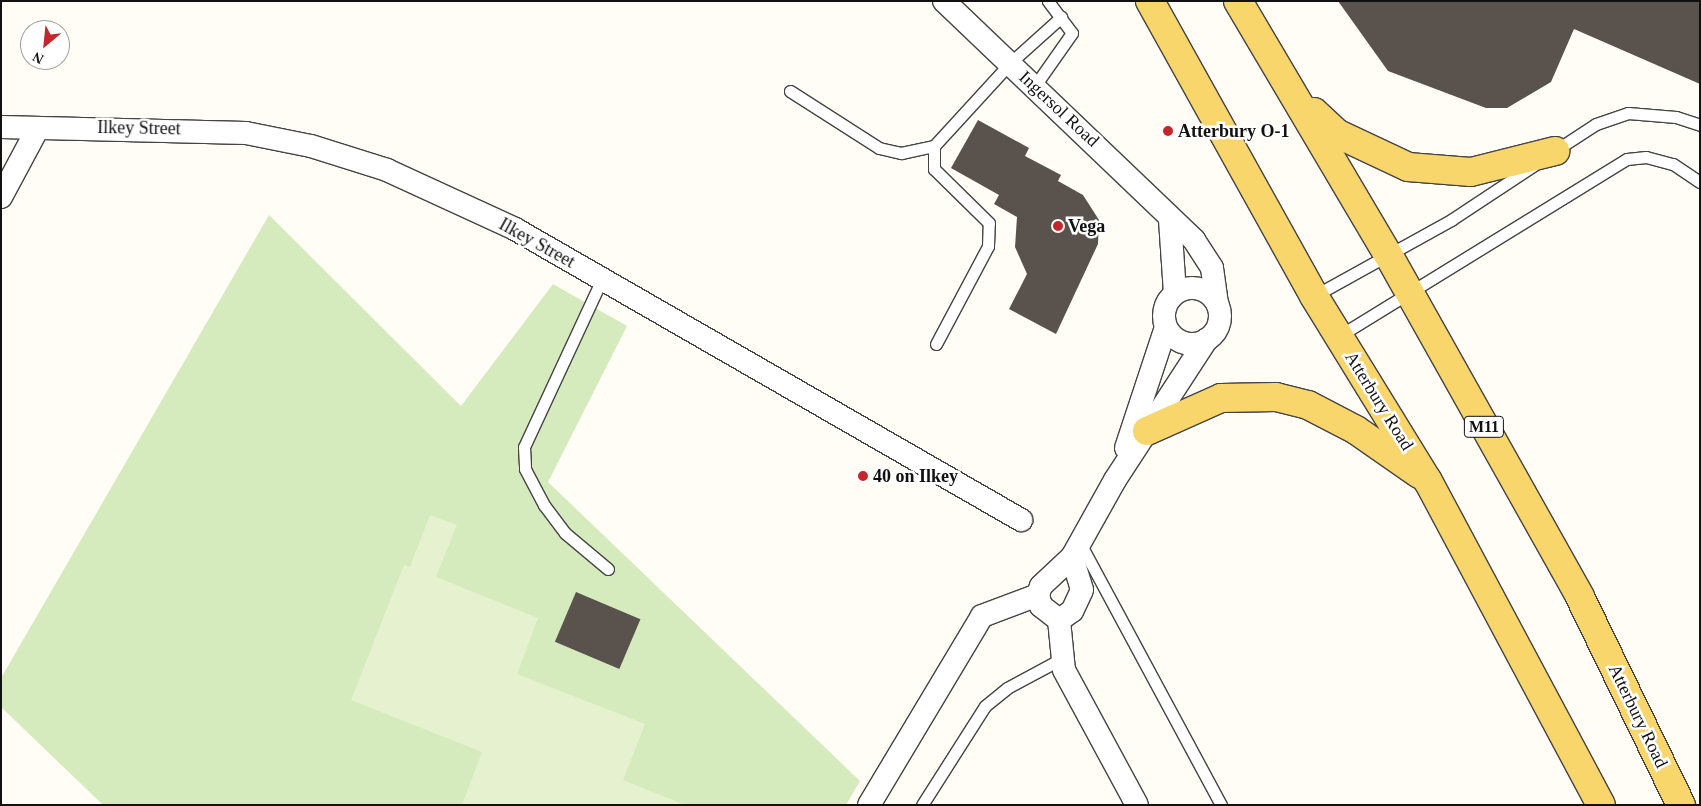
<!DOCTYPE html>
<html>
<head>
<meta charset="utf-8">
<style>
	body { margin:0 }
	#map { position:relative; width:1701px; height:806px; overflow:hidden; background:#fffdf5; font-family:Georgia,serif }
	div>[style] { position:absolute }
	.green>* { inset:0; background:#d5ebbd }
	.pitch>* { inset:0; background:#e6f2cf }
	.building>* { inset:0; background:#5a524d; transform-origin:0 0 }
	.roads { filter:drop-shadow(1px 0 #444) drop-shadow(-1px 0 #444) drop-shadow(0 1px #444) drop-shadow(0 -1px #444) }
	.service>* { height:11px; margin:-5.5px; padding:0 5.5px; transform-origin:5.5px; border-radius:5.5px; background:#fff }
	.minor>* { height:22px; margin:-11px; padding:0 11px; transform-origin:11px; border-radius:11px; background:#fff }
	.minor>.ring { margin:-11px; padding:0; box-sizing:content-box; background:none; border:22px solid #fff; border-radius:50% }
	.primary>* { height:28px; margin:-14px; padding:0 14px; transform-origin:14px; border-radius:14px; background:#f9d66b }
	.dots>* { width:14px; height:14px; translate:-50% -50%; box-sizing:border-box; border:2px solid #fff; border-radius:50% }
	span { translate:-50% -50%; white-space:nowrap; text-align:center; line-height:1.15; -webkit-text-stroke:5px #fff; paint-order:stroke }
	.shield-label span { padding:1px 4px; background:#fff; border:1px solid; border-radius:4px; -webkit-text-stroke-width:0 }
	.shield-label { font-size:16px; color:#111; font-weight:700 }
	.street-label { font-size:18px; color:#111 }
	.poi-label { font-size:18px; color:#111; font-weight:700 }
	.left { translate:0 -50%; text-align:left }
	.frame { position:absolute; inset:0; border:2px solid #111; pointer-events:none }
	.north { position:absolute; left:20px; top:20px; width:50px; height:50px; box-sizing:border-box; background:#fff; border:1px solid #a0a0a0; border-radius:50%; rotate:208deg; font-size:14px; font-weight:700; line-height:20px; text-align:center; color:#111 }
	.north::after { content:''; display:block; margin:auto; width:18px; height:22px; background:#c4262e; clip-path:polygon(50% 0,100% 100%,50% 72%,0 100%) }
</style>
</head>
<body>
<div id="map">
	<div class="green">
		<div style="clip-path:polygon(269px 215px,461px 406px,553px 284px,627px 326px,548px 482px,860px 781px,846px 805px,103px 805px,1px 707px,1px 678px)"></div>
	</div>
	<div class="pitch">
		<div style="clip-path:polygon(430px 515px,457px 525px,436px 577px,538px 618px,517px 674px,645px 724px,623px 780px,685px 805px,462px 805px,482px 752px,351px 700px,404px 565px,410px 567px)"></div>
	</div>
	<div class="building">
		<div style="clip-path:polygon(1338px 1px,1700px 1px,1700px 84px,1574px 29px,1551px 82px,1507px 108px,1486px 108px,1388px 71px)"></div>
		<div style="clip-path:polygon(978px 120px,1029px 148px,1025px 156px,1061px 175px,1058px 181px,1083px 195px,1099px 220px,1098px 244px,1056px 334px,1009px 309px,1027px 274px,1015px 247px,1017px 217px,994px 204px,999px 195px,951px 168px)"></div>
		<div style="left:576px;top:592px;width:70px;height:54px;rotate:23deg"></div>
	</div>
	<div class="roads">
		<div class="service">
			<div style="left:1034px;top:87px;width:66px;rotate:-54.9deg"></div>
			<div style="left:1072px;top:33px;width:40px;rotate:-127deg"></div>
			<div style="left:790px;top:91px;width:106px;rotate:32.6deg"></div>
			<div style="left:879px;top:148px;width:23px;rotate:13deg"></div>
			<div style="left:901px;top:153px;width:34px;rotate:-12deg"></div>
			<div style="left:1553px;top:152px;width:51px;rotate:-33.1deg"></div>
			<div style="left:1596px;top:124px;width:34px;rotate:-19deg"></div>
			<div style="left:1628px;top:113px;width:48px;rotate:4.8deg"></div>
			<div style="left:1676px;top:117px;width:25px;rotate:18deg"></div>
			<div style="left:602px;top:279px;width:185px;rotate:114.9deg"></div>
			<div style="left:524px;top:447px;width:22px;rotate:87deg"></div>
			<div style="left:525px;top:469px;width:41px;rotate:62.2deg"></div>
			<div style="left:544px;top:505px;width:35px;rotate:53deg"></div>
			<div style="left:565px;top:533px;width:56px;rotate:39.9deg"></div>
			<div style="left:1314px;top:296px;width:157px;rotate:-29deg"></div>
			<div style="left:1451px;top:220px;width:100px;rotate:-33.5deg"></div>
			<div style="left:1339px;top:336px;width:338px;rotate:-31.6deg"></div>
			<div style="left:1627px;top:159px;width:19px;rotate:-6deg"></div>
			<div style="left:1646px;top:157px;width:28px;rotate:15deg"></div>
			<div style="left:1673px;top:164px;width:32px;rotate:34deg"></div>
			<div style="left:936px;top:344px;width:111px;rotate:-62deg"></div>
			<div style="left:988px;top:246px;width:23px;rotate:-88deg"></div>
			<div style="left:989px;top:223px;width:77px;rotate:-135.5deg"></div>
			<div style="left:934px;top:169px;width:23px;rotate:-90deg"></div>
			<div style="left:934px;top:146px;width:113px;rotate:-47.5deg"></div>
			<div style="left:1010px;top:63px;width:69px;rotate:-42deg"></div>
			<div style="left:1080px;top:543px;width:298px;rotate:61.7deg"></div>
			<div style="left:922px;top:805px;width:117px;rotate:-57.5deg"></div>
			<div style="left:985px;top:706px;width:28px;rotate:-39deg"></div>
			<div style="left:1007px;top:688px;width:61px;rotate:-28.2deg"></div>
		</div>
		<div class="minor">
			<div style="left:944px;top:1px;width:346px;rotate:43.7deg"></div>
			<div style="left:1194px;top:240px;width:33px;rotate:57deg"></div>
			<div style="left:1212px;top:268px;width:35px;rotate:82deg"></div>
			<div style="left:1px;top:127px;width:245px;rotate:1.4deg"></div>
			<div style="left:246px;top:133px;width:66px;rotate:11.3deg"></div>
			<div style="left:311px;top:146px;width:80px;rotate:17.5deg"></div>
			<div style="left:387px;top:170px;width:141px;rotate:24.7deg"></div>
			<div style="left:515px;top:229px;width:584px;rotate:29.9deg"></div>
			<div style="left:1px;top:197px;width:78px;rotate:-61.8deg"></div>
			<div style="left:1170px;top:220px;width:73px;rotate:86.1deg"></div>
			<div class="ring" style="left:1164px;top:288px;width:34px;height:34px"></div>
			<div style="left:1126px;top:448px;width:127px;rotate:-71.7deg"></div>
			<div style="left:1072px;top:557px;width:34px;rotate:73deg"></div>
			<div style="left:1082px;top:590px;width:23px;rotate:115deg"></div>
			<div style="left:1072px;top:611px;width:16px;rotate:145deg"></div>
			<div style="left:1059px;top:620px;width:23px;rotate:-142deg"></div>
			<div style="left:1041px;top:606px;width:11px;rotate:-105deg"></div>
			<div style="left:1038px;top:595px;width:9px;rotate:-72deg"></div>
			<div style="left:1041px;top:586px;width:42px;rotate:-43.1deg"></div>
			<div style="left:1072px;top:557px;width:88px;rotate:-60.8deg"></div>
			<div style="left:1115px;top:480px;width:168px;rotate:-56.9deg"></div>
			<div style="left:1059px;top:620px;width:50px;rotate:84.3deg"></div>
			<div style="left:1064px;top:670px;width:153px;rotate:61.6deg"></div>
			<div style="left:869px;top:805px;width:220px;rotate:-59.1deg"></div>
			<div style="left:982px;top:616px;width:60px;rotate:-20.6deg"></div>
		</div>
		<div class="primary">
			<div style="left:1150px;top:1px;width:338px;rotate:60.9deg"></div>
			<div style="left:1314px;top:296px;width:217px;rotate:58.4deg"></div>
			<div style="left:1428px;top:481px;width:367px;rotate:61.9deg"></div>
			<div style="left:1238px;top:1px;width:296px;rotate:59.4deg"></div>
			<div style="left:1389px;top:256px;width:391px;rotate:60.7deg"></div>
			<div style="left:1580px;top:597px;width:231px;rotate:64.1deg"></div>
			<div style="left:1314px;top:112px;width:33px;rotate:43deg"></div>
			<div style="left:1338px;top:134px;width:77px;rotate:25.2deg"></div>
			<div style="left:1408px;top:167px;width:63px;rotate:4.5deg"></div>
			<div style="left:1471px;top:172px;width:87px;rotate:-14deg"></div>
			<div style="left:1147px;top:431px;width:81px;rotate:-24deg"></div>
			<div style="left:1221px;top:398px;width:55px;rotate:-1deg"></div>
			<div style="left:1276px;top:397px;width:33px;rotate:14deg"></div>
			<div style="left:1308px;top:405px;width:54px;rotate:27.5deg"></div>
			<div style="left:1356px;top:430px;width:77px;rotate:34.9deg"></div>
		</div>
	</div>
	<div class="dots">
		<div style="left:1168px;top:131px;background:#c4262e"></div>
		<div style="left:1058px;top:226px;background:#c4262e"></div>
		<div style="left:863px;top:476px;background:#c4262e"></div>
	</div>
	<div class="shield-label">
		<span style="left:1484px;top:427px">M11</span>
	</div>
	<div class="street-label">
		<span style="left:1059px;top:109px;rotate:43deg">Ingersol Road</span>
		<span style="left:139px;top:128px;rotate:1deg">Ilkey Street</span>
		<span style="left:537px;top:243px;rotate:29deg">Ilkey Street</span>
		<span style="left:1379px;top:401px;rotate:58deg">Atterbury Road</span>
		<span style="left:1638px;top:716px;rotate:64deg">Atterbury Road</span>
	</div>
	<div class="poi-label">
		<span class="left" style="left:1178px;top:131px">Atterbury O-1</span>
		<span class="left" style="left:1068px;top:226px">Vega</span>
		<span class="left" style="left:873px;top:476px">40 on Ilkey</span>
	</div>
	<div class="frame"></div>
	<div class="north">N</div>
</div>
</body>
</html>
